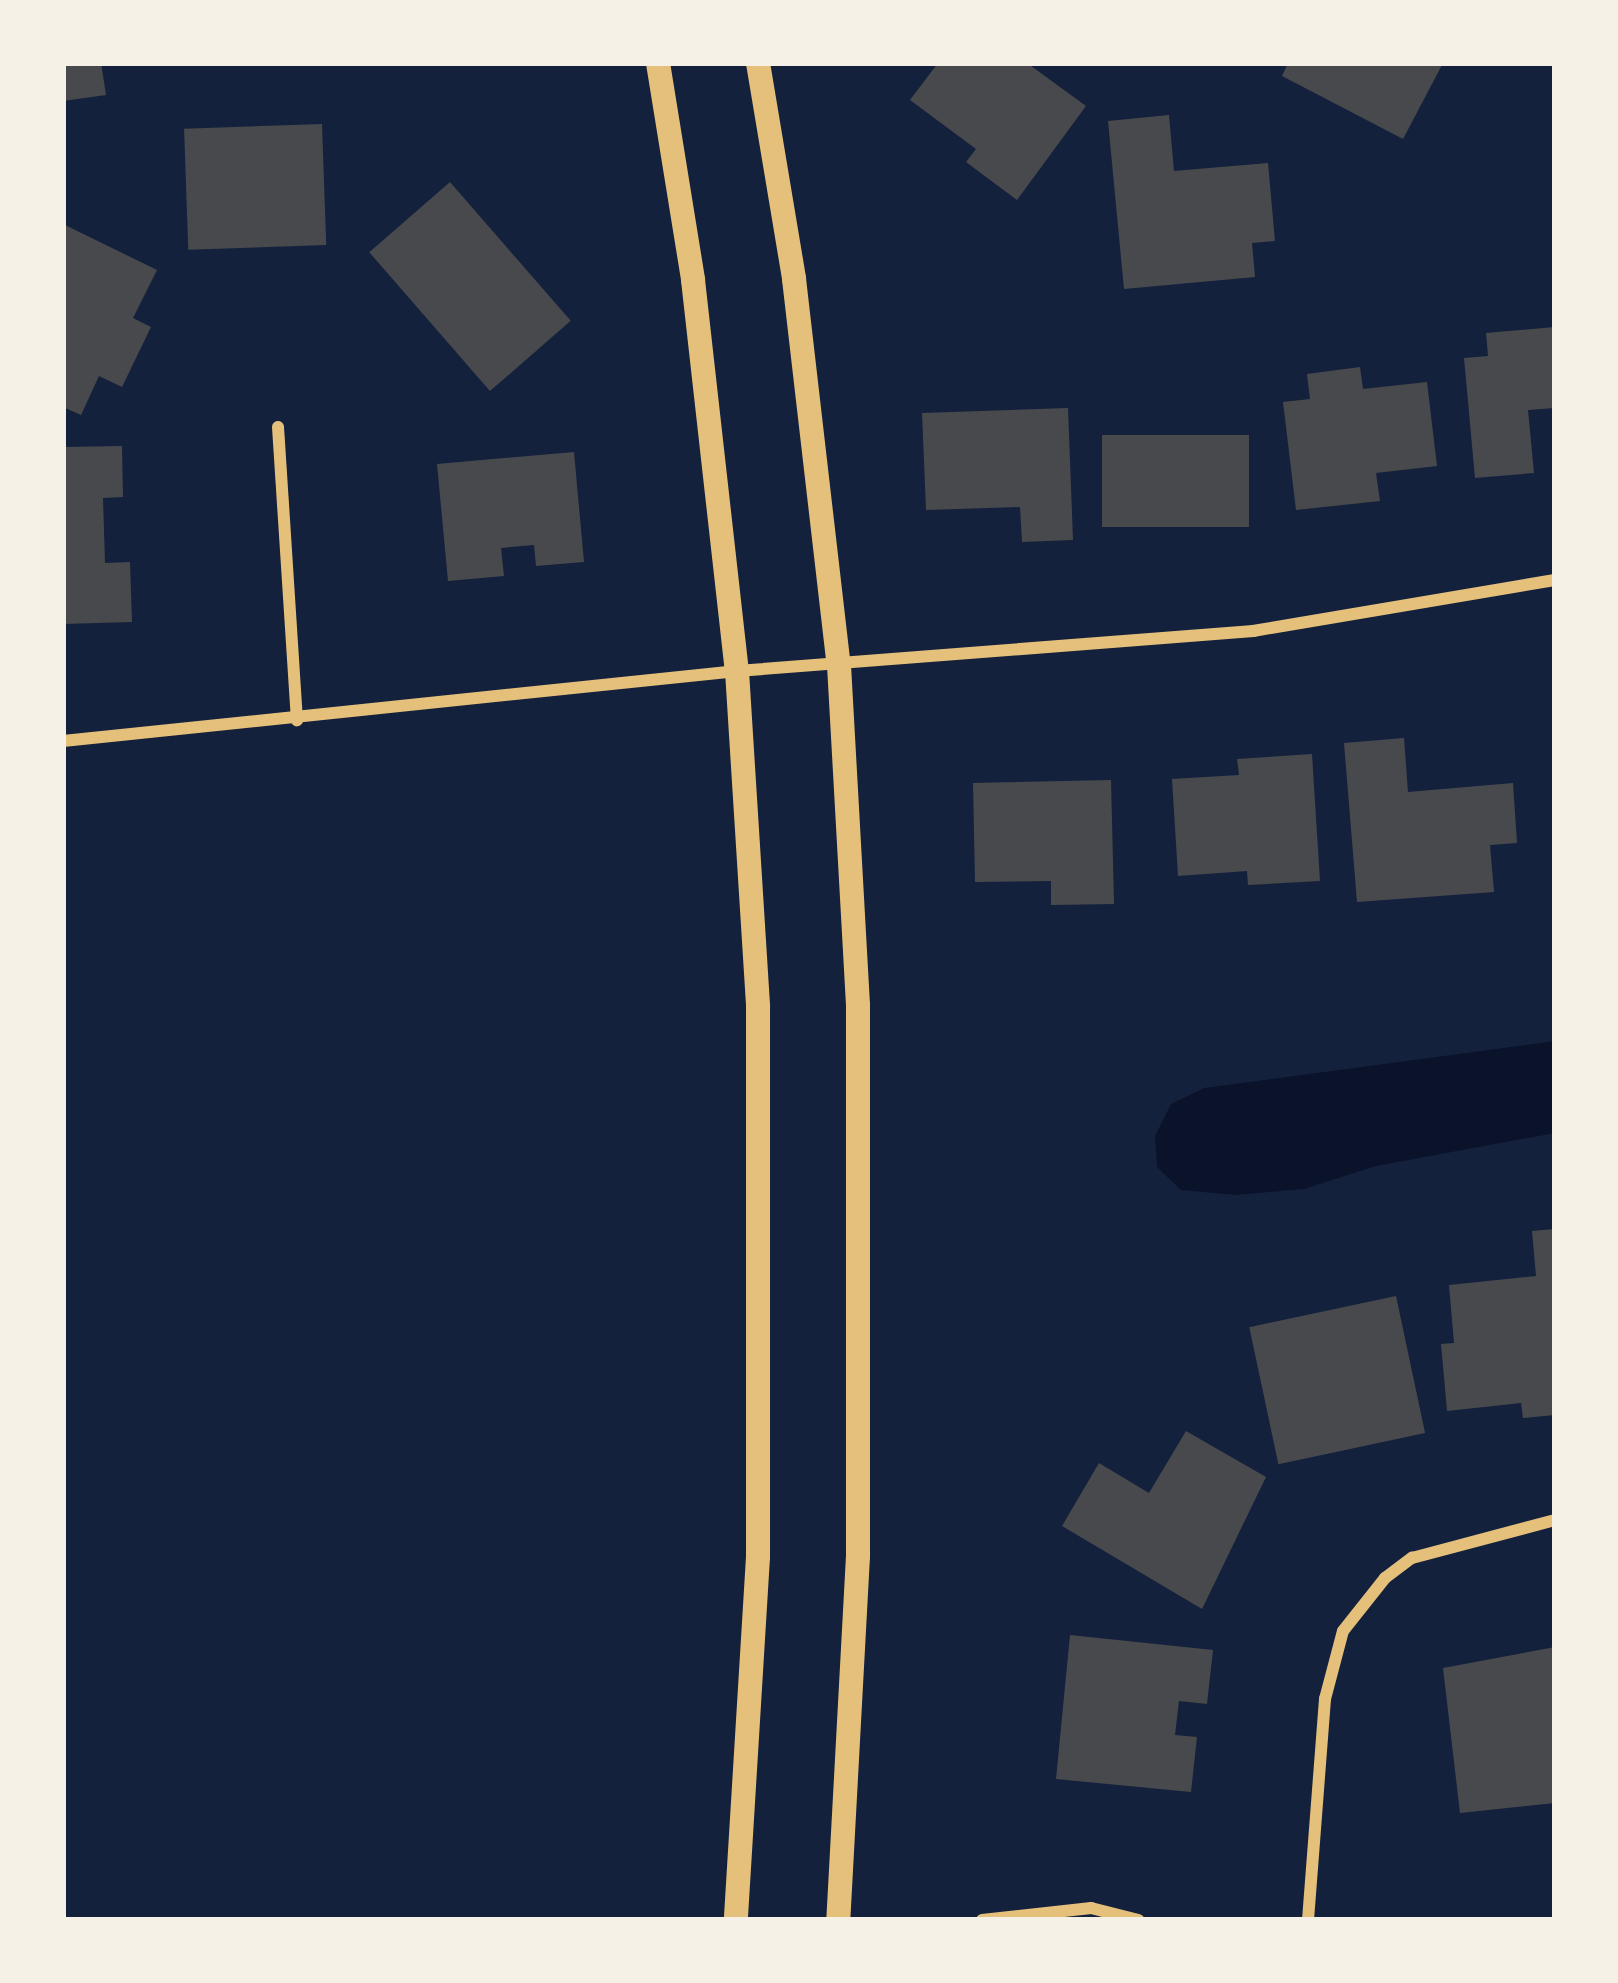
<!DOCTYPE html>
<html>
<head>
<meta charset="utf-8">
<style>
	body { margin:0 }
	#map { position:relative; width:1618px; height:1983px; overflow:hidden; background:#14213d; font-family:"PT Serif",serif }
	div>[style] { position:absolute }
	.water>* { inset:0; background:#0b132b }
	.building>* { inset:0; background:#48494c; transform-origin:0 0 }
	.minor>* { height:12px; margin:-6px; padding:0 6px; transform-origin:6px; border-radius:6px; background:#e5c07b }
	.secondary>* { height:24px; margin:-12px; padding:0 12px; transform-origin:12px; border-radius:12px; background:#e5c07b }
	span { translate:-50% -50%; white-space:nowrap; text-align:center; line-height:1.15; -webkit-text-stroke:12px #f6f1e7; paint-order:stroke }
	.frame { position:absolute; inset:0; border:66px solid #f6f1e7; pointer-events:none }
</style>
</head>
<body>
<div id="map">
	<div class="water">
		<div style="clip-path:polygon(1555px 1041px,1555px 1133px,1376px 1166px,1304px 1189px,1236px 1195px,1181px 1190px,1157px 1167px,1155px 1136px,1171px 1104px,1204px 1088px)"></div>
	</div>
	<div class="building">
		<div style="clip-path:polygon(63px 63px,101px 63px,106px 95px,63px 101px)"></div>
		<div style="clip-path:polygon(938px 63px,1027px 63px,1086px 106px,1017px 200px,966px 162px,976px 149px,910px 100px)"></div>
		<div style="clip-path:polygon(1288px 63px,1443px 63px,1403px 139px,1282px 76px)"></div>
		<div style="clip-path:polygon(1169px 115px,1174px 171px,1268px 163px,1275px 241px,1252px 243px,1255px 277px,1124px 289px,1108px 121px)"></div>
		<div style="left:322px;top:124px;width:121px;height:138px;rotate:88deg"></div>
		<div style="left:450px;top:182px;width:184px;height:107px;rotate:49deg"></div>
		<div style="clip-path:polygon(63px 224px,157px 270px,133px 318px,151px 327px,122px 387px,99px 376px,81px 415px,63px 407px)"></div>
		<div style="clip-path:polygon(1555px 327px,1555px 408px,1528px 410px,1534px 473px,1475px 478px,1464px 358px,1488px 356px,1486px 333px)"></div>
		<div style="clip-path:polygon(1360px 367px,1363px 389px,1427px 382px,1437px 466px,1376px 473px,1380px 501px,1296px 510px,1283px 402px,1310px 399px,1307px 374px)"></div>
		<div style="clip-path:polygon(1068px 408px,1073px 540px,1022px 542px,1020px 507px,926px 510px,922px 413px)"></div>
		<div style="left:1102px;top:435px;width:147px;height:92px"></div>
		<div style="clip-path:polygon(122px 446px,123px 497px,103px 498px,105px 563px,130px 562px,132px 622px,63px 624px,63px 447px)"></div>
		<div style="clip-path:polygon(574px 452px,584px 562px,536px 566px,534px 545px,501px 548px,504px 576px,448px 581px,437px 464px)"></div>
		<div style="clip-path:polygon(1404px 738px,1408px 792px,1513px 783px,1517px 843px,1490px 845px,1494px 892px,1357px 902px,1344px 743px)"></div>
		<div style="clip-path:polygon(1312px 754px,1320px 881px,1248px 885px,1247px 871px,1178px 876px,1172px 779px,1239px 775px,1237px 759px)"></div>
		<div style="clip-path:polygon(1111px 780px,1114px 904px,1051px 905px,1051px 881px,975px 882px,973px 783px)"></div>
		<div style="clip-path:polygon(1555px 1229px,1555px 1415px,1523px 1418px,1521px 1403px,1447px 1411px,1441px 1344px,1454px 1343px,1449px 1285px,1536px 1276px,1532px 1231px)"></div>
		<div style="left:1396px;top:1296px;width:140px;height:150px;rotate:78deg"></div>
		<div style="clip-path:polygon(1186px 1431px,1266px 1477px,1202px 1609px,1062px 1526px,1099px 1463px,1149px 1493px)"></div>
		<div style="clip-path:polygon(1070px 1635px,1213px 1650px,1207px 1704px,1179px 1701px,1175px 1735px,1197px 1737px,1191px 1792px,1056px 1779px)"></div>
		<div style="clip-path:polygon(1555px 1647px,1555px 1803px,1460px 1813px,1443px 1668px)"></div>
	</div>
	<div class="minor">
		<div style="left:278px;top:427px;width:294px;rotate:86.3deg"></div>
		<div style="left:63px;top:741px;width:678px;rotate:-5.93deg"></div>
		<div style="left:737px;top:671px;width:518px;rotate:-4.43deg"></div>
		<div style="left:1253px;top:631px;width:306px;rotate:-9.6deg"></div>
		<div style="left:982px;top:1920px;width:110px;rotate:-6.3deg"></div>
		<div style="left:1091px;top:1908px;width:49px;rotate:14.3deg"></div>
		<div style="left:1308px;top:1920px;width:222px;rotate:-85.6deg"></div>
		<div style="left:1325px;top:1699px;width:70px;rotate:-75.2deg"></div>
		<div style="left:1343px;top:1631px;width:68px;rotate:-51.6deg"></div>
		<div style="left:1385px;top:1578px;width:34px;rotate:-37deg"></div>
		<div style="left:1412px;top:1558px;width:148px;rotate:-14.9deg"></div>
	</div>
	<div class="secondary">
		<div style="left:658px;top:63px;width:220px;rotate:80.8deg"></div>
		<div style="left:693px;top:280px;width:393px;rotate:83.6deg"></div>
		<div style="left:737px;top:671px;width:336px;rotate:86.4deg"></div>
		<div style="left:758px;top:1006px;width:551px;rotate:90deg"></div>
		<div style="left:758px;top:1557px;width:364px;rotate:93.5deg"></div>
		<div style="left:758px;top:63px;width:219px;rotate:80.5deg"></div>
		<div style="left:794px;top:279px;width:389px;rotate:83.4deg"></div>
		<div style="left:839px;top:665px;width:341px;rotate:86.8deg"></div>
		<div style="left:858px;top:1005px;width:551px;rotate:90deg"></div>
		<div style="left:858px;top:1556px;width:365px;rotate:93.1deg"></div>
	</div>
	<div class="frame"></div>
</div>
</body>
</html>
